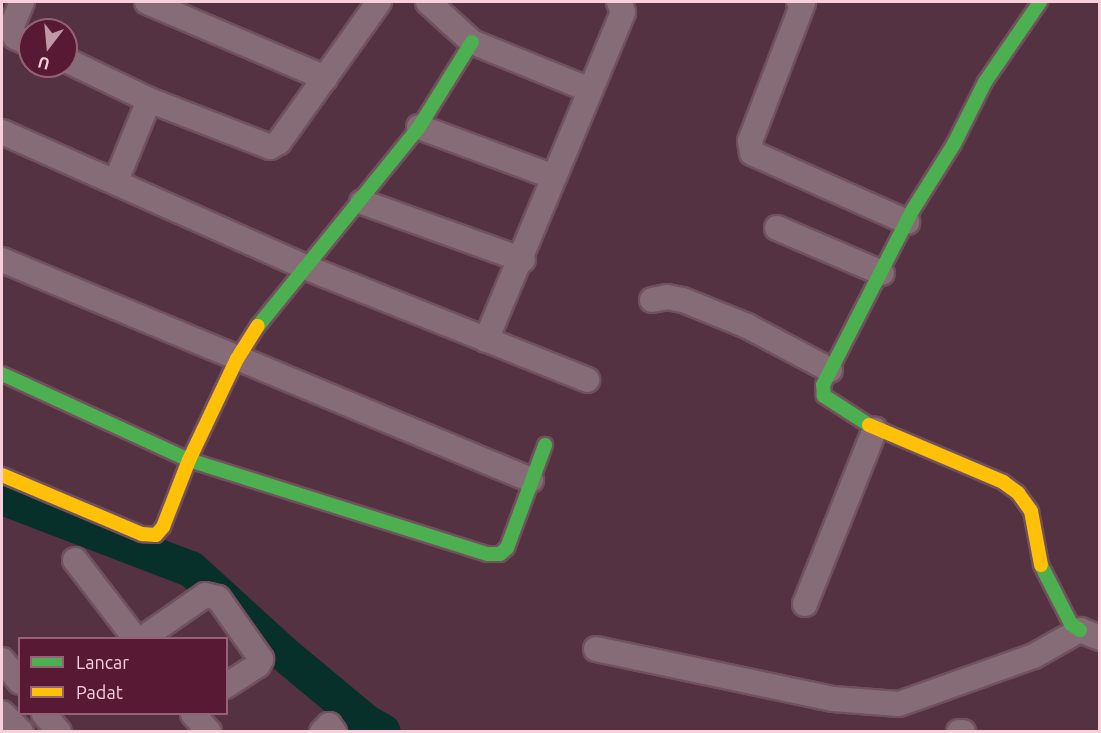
<!DOCTYPE html>
<html>
<head>
<meta charset="utf-8">
<style>
	body { margin:0 }
	#map { position:relative; width:1101px; height:733px; overflow:hidden; background:#553241; font-family:Ubuntu,sans-serif }
	div>[style] { position:absolute }
	.river>* { height:36px; margin:-18px; padding:0 18px; transform-origin:18px; border-radius:18px; background:#08302a }
	.roads { filter:drop-shadow(2px 0 #71515e) drop-shadow(-2px 0 #71515e) drop-shadow(0 2px #71515e) drop-shadow(0 -2px #71515e) }
	.street>* { height:24px; margin:-12px; padding:0 12px; transform-origin:12px; border-radius:12px; background:#866c76 }
	.fast>* { height:14px; margin:-7px; padding:0 7px; transform-origin:7px; border-radius:7px; background:#4caf50 }
	.slow>* { height:14px; margin:-7px; padding:0 7px; transform-origin:7px; border-radius:7px; background:#ffc107 }
	span { translate:-50% -50%; white-space:nowrap; text-align:center; line-height:1.15; -webkit-text-stroke:6px #571933; paint-order:stroke }
	.frame { position:absolute; inset:0; border:3px solid #f8d0dc; pointer-events:none }
	.legend { position:absolute; left:18px; top:637px; width:210px; height:78px; box-sizing:border-box; background:#571933; border:2px solid #976277; margin:0; padding:8px 10px; list-style:none; font-size:18px; color:#f8d0dc }
	.legend li { display:flex; align-items:center; gap:12px; height:30px }
	.legend b { width:30px; border:2px solid #976277 }
	.north { position:absolute; left:18px; top:18px; width:60px; height:60px; box-sizing:border-box; background:#571933; border:2px solid #976277; border-radius:50%; rotate:196deg; font-size:16px; font-weight:700; line-height:24px; text-align:center; color:#f8d0dc }
	.north::after { content:''; display:block; margin:auto; width:21px; height:27px; background:#bf99a6; clip-path:polygon(50% 0,100% 100%,50% 72%,0 100%) }
</style>
</head>
<body>
<div id="map">
	<div class="river">
		<div style="left:2px;top:497px;width:202px;rotate:20.9deg"></div>
		<div style="left:191px;top:569px;width:125px;rotate:42.4deg"></div>
		<div style="left:283px;top:653px;width:109px;rotate:39.8deg"></div>
		<div style="left:367px;top:723px;width:18px;rotate:29deg"></div>
	</div>
	<div class="roads">
		<div class="street">
			<div style="left:22px;top:2px;width:28px;rotate:113deg"></div>
			<div style="left:11px;top:28px;width:10px;rotate:66deg"></div>
			<div style="left:15px;top:37px;width:17px;rotate:25deg"></div>
			<div style="left:147px;top:2px;width:194px;rotate:23.1deg"></div>
			<div style="left:428px;top:2px;width:59px;rotate:42.3deg"></div>
			<div style="left:472px;top:42px;width:127px;rotate:22.1deg"></div>
			<div style="left:799px;top:2px;width:4px;rotate:14deg"></div>
			<div style="left:803px;top:3px;width:148px;rotate:111deg"></div>
			<div style="left:750px;top:141px;width:12px;rotate:81deg"></div>
			<div style="left:752px;top:153px;width:170px;rotate:24deg"></div>
			<div style="left:66px;top:60px;width:92px;rotate:25.7deg"></div>
			<div style="left:149px;top:100px;width:130px;rotate:21.2deg"></div>
			<div style="left:270px;top:147px;width:10px;rotate:-29deg"></div>
			<div style="left:279px;top:142px;width:172px;rotate:-54.5deg"></div>
			<div style="left:419px;top:127px;width:144px;rotate:20.3deg"></div>
			<div style="left:2px;top:132px;width:332px;rotate:24deg"></div>
			<div style="left:305px;top:267px;width:304px;rotate:21.8deg"></div>
			<div style="left:116px;top:181px;width:87px;rotate:-67.8deg"></div>
			<div style="left:362px;top:202px;width:171px;rotate:19.8deg"></div>
			<div style="left:777px;top:228px;width:114px;rotate:23.2deg"></div>
			<div style="left:2px;top:260px;width:573px;rotate:22.58deg"></div>
			<div style="left:652px;top:300px;width:15px;rotate:-11deg"></div>
			<div style="left:667px;top:297px;width:16px;rotate:11deg"></div>
			<div style="left:683px;top:300px;width:69px;rotate:22.1deg"></div>
			<div style="left:747px;top:326px;width:94px;rotate:27.9deg"></div>
			<div style="left:486px;top:340px;width:355px;rotate:-67.3deg"></div>
			<div style="left:623px;top:12px;width:11px;rotate:-112deg"></div>
			<div style="left:75px;top:560px;width:98px;rotate:52.4deg"></div>
			<div style="left:805px;top:604px;width:188px;rotate:-68.2deg"></div>
			<div style="left:143px;top:638px;width:75px;rotate:-34.7deg"></div>
			<div style="left:205px;top:595px;width:13px;rotate:13deg"></div>
			<div style="left:218px;top:598px;width:75px;rotate:54.8deg"></div>
			<div style="left:261px;top:659px;width:7px;rotate:117deg"></div>
			<div style="left:258px;top:665px;width:38px;rotate:147deg"></div>
			<div style="left:596px;top:649px;width:242px;rotate:11.9deg"></div>
			<div style="left:833px;top:699px;width:66px;rotate:4.3deg"></div>
			<div style="left:899px;top:704px;width:143px;rotate:-19.6deg"></div>
			<div style="left:1034px;top:656px;width:53px;rotate:-29.5deg"></div>
			<div style="left:1080px;top:630px;width:22px;rotate:22deg"></div>
			<div style="left:2px;top:660px;width:28px;rotate:51deg"></div>
			<div style="left:2px;top:713px;width:27px;rotate:45deg"></div>
			<div style="left:44px;top:714px;width:23px;rotate:50deg"></div>
			<div style="left:193px;top:714px;width:24px;rotate:48deg"></div>
			<div style="left:322px;top:732px;width:10px;rotate:-45deg"></div>
			<div style="left:329px;top:725px;width:9px;rotate:54deg"></div>
			<div style="left:959px;top:732px;width:4px"></div>
		</div>
		<div class="fast">
			<div style="left:258px;top:326px;width:256px;rotate:-51deg"></div>
			<div style="left:419px;top:127px;width:100px;rotate:-58.1deg"></div>
			<div style="left:2px;top:374px;width:206px;rotate:24.7deg"></div>
			<div style="left:189px;top:460px;width:313px;rotate:17.5deg"></div>
			<div style="left:488px;top:554px;width:12px"></div>
			<div style="left:500px;top:554px;width:9px;rotate:-41deg"></div>
			<div style="left:507px;top:548px;width:110px;rotate:-69.7deg"></div>
			<div style="left:869px;top:425px;width:54px;rotate:-147.2deg"></div>
			<div style="left:824px;top:396px;width:11px;rotate:-95deg"></div>
			<div style="left:823px;top:385px;width:195px;rotate:-62.9deg"></div>
			<div style="left:912px;top:211px;width:79px;rotate:-57.9deg"></div>
			<div style="left:954px;top:144px;width:69px;rotate:-63.4deg"></div>
			<div style="left:985px;top:82px;width:97px;rotate:-55.5deg"></div>
			<div style="left:1041px;top:565px;width:66px;rotate:63deg"></div>
			<div style="left:1071px;top:624px;width:11px;rotate:34deg"></div>
		</div>
		<div class="slow">
			<div style="left:869px;top:425px;width:146px;rotate:23deg"></div>
			<div style="left:1003px;top:482px;width:19px;rotate:36deg"></div>
			<div style="left:1018px;top:493px;width:22px;rotate:54deg"></div>
			<div style="left:1031px;top:511px;width:55px;rotate:79.5deg"></div>
			<div style="left:2px;top:475px;width:152px;rotate:22.9deg"></div>
			<div style="left:142px;top:534px;width:14px;rotate:4deg"></div>
			<div style="left:156px;top:535px;width:11px;rotate:-49deg"></div>
			<div style="left:163px;top:527px;width:72px;rotate:-68.8deg"></div>
			<div style="left:189px;top:460px;width:112px;rotate:-64.6deg"></div>
			<div style="left:237px;top:359px;width:39px;rotate:-58deg"></div>
		</div>
	</div>
	<div class="frame"></div>
	<ul class="legend">
	<li><b style="height:8px;background:#4caf50"></b>Lancar</li>
	<li><b style="height:8px;background:#ffc107"></b>Padat</li>
	</ul>
	<div class="north">U</div>
</div>
</body>
</html>
